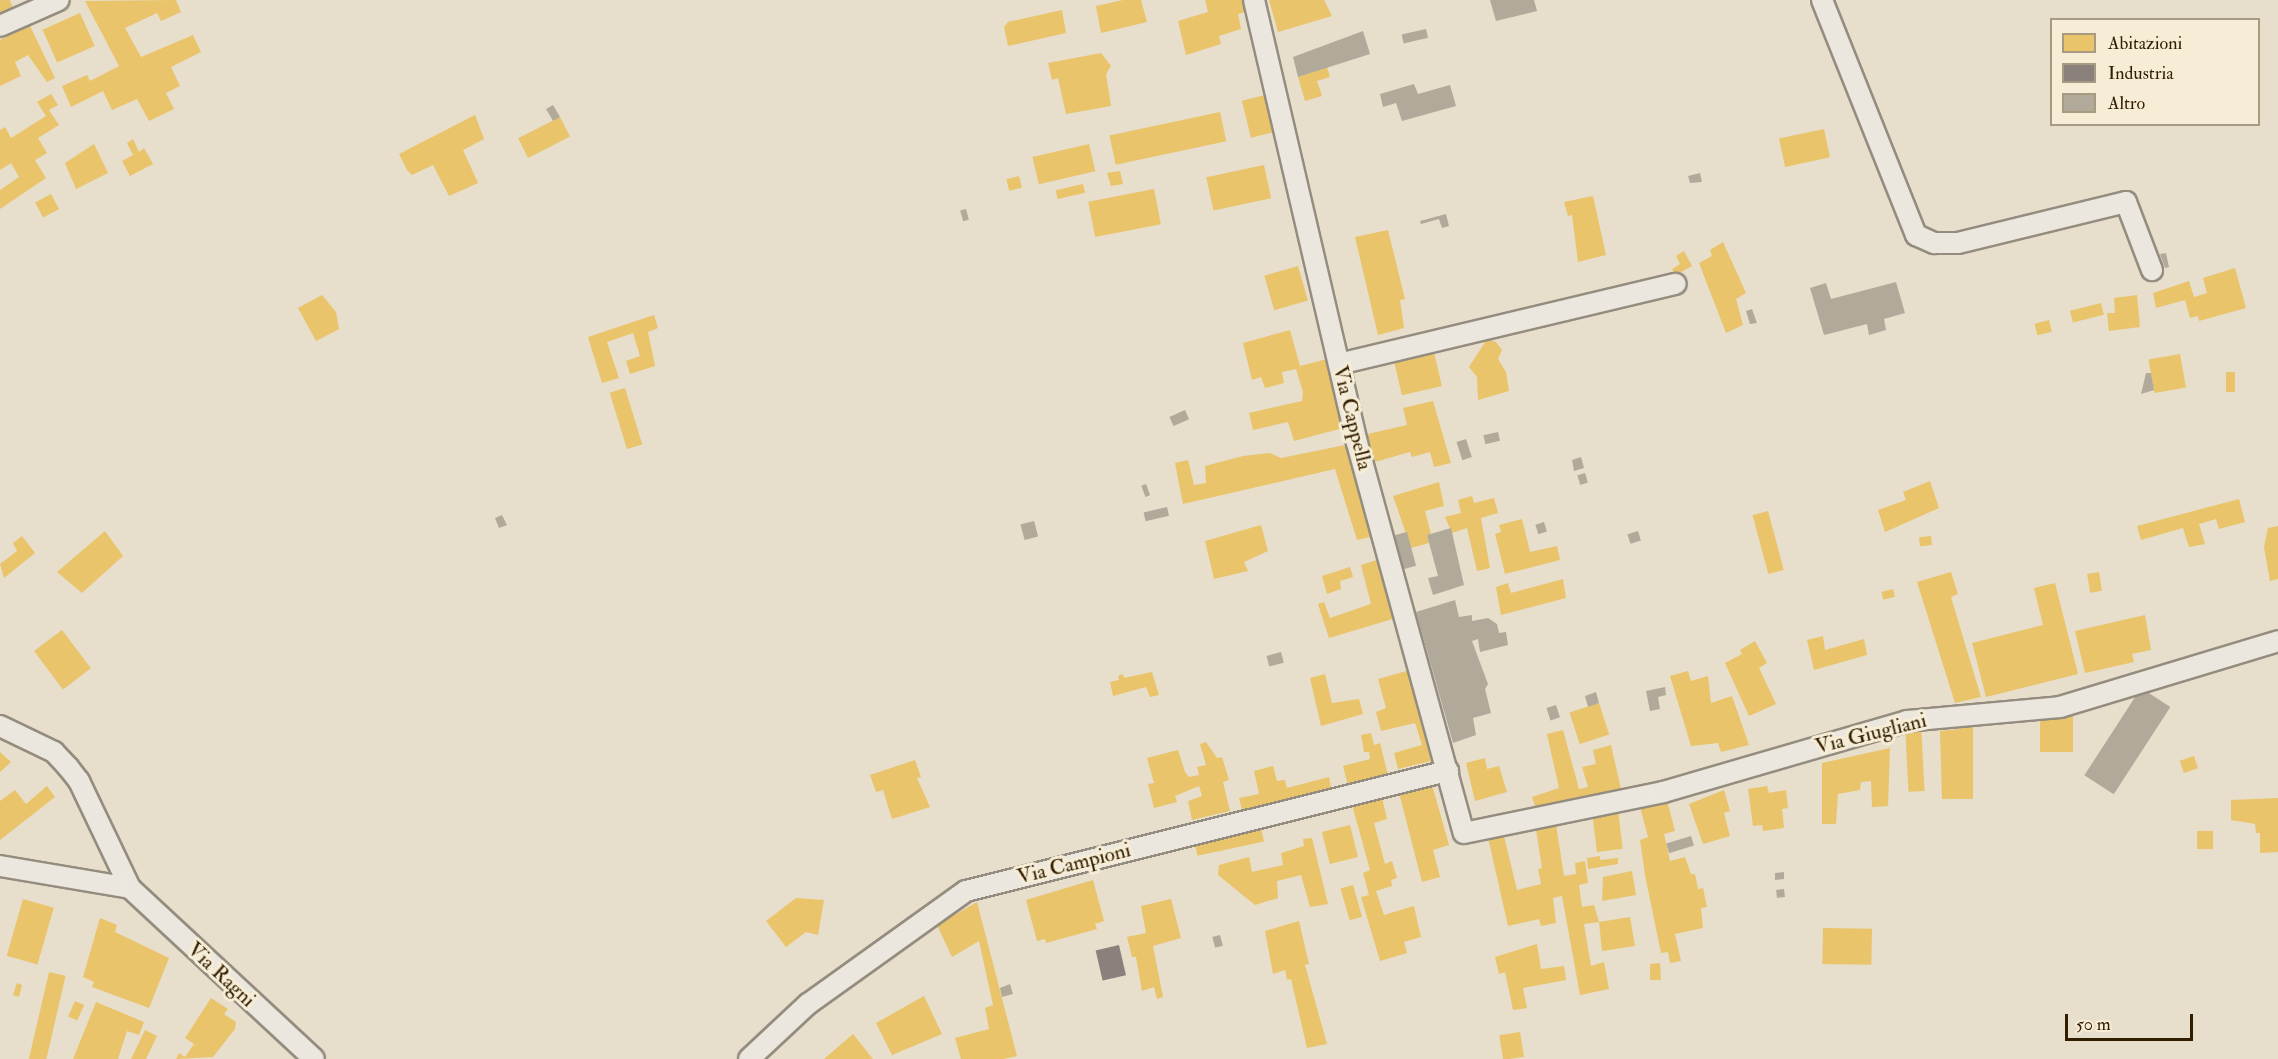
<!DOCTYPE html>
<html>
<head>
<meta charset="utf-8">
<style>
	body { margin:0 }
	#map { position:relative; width:2278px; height:1059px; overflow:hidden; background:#e7decb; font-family:"IM FELL Double Pica",serif }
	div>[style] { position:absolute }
	.homes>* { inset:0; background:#e9c46a; transform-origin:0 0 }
	.industry>* { inset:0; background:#8a817c; transform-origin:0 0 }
	.building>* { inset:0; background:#b1aa9b; transform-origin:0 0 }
	.roads { filter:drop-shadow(2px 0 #948d7f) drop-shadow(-2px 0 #948d7f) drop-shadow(0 2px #948d7f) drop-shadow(0 -2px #948d7f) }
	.street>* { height:20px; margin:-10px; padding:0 10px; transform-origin:10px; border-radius:10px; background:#ebe7de }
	span { translate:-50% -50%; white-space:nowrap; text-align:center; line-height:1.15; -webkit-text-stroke:6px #f7edd6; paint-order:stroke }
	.street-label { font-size:21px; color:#311d00 }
	.legend { position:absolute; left:2050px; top:18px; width:210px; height:108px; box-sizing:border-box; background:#f7edd6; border:2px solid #a89a80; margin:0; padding:8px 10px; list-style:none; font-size:18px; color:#311d00 }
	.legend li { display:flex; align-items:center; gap:12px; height:30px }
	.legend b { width:30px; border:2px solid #a89a80 }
	.scale { position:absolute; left:2065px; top:1014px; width:128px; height:27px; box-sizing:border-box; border:3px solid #311d00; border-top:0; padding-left:8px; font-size:18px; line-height:21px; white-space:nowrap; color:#311d00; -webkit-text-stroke:4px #f7edd6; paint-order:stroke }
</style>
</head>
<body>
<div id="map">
	<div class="homes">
		<div style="clip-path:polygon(0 0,10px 0,14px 11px,0 18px)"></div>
		<div style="clip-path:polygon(176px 0,181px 12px,161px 21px,157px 13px,125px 28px,141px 57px,193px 35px,201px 52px,171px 67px,180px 86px,166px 93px,174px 109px,149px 121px,137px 99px,112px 110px,103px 91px,71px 107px,62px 86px,87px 75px,90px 81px,119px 66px,85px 1px)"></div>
		<div style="clip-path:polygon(1123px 0,1141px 0,1147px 22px,1101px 33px,1096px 6px)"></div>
		<div style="clip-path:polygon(1205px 0,1252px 0,1254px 10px,1238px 14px,1241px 29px,1219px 36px,1221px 44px,1186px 55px,1178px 21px,1208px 12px)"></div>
		<div style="clip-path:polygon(1269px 0,1324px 0,1332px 16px,1278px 32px)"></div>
		<div style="clip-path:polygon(1062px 10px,1066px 33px,1008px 46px,1004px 27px,1008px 22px)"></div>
		<div style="left:80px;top:13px;width:36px;height:41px;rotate:66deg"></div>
		<div style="clip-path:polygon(30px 26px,55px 78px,47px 82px,28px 55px,15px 62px,21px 76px,0 86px,0 40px)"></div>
		<div style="clip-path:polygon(1101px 53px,1111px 66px,1106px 74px,1111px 106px,1066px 114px,1058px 78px,1052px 80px,1048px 63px)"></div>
		<div style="clip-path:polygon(1327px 67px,1330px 77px,1317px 81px,1322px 96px,1305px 101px,1298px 77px)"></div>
		<div style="clip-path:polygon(51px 94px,58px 105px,49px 110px,59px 125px,38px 138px,47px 153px,35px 160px,46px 178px,0 209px,0 190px,19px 177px,11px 163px,0 170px,0 130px,5px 127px,11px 138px,46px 116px,37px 102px)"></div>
		<div style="left:1269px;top:94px;width:38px;height:28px;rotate:76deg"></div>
		<div style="left:1220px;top:112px;width:30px;height:113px;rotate:78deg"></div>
		<div style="clip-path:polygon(475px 115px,484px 139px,463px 150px,478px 183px,449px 196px,433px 165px,412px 175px,407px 170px,399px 154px)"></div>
		<div style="left:560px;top:117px;width:22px;height:47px;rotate:63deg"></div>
		<div style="left:1824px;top:129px;width:29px;height:46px;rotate:78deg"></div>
		<div style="clip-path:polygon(133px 139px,139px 152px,144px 148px,153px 164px,130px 176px,122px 161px,133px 155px,127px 143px)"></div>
		<div style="clip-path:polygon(94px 144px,108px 173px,76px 189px,65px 163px)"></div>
		<div style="left:1089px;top:144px;width:28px;height:58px;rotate:77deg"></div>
		<div style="left:1264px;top:165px;width:34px;height:59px;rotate:78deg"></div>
		<div style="clip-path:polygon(1120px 171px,1123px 184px,1111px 186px,1107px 173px)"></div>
		<div style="left:1019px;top:176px;width:12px;height:13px;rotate:76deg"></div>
		<div style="left:1083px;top:184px;width:9px;height:28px;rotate:77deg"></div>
		<div style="left:1154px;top:189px;width:36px;height:67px;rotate:79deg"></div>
		<div style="left:51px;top:194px;width:17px;height:18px;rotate:62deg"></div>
		<div style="clip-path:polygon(1593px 196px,1606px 255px,1578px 262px,1572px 215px,1568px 216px,1564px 202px)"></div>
		<div style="clip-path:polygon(1388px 230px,1405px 299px,1400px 300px,1404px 328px,1378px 335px,1355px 237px)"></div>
		<div style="clip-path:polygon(1723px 242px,1746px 293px,1736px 299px,1743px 325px,1726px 333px,1699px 263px,1712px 256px,1710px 250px)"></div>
		<div style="clip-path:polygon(1684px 251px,1692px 266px,1676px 275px,1672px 269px,1680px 264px,1676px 256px)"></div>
		<div style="left:1298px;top:266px;width:36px;height:35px;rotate:74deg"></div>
		<div style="clip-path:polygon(2235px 268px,2246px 308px,2199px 321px,2198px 316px,2190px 318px,2185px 300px,2156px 308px,2153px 293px,2189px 281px,2194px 297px,2207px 293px,2203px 278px)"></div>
		<div style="clip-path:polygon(322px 295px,336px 312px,339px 329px,316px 341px,298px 308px)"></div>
		<div style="clip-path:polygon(2137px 295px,2140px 327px,2109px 331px,2107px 313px,2115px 313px,2114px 298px)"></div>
		<div style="left:2101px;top:303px;width:12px;height:32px;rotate:76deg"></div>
		<div style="clip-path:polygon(654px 315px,658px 328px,648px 332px,655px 366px,630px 374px,626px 361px,640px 356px,633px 333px,607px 342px,619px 378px,602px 383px,588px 337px)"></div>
		<div style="left:2049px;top:320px;width:12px;height:15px;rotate:76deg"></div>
		<div style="clip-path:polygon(1290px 330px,1300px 366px,1327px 359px,1343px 428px,1294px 441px,1288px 422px,1253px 430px,1249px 413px,1302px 401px,1303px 392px,1296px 369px,1282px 372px,1284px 383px,1265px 388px,1261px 377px,1252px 380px,1243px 343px)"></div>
		<div style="clip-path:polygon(1487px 339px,1496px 342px,1502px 350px,1498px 359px,1506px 372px,1509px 391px,1478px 400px,1477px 377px,1469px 367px)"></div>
		<div style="left:1434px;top:352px;width:35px;height:41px;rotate:77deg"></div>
		<div style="left:2180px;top:354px;width:34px;height:32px;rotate:80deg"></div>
		<div style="left:2235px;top:372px;width:20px;height:9px;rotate:90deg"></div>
		<div style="left:625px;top:388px;width:59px;height:16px;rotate:73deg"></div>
		<div style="clip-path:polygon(1433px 401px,1451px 463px,1434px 467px,1430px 452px,1412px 457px,1410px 452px,1371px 463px,1363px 435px,1407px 425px,1403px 408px)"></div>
		<div style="clip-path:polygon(1350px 444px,1374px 536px,1357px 540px,1335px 469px,1183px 504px,1175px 463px,1188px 460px,1194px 485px,1206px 483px,1205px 466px,1243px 456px,1270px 453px,1281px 458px)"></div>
		<div style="clip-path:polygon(1930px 481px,1939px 508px,1885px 532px,1878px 510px,1906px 500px,1903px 492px)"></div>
		<div style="clip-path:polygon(1439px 482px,1444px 506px,1425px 511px,1431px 534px,1427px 535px,1429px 543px,1411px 548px,1393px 496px)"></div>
		<div style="clip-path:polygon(1472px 496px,1474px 503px,1494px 498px,1498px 513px,1481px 518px,1490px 568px,1477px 571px,1467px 528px,1452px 533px,1445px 517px,1461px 513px,1458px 500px)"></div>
		<div style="clip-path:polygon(2239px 499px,2245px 522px,2219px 529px,2216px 519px,2199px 524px,2205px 544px,2189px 547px,2183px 528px,2141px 540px,2137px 526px)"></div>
		<div style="left:1768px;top:511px;width:61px;height:16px;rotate:75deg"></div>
		<div style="clip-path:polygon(1522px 519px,1530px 552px,1557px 546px,1560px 560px,1505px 574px,1495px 534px,1501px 532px,1499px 525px)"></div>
		<div style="clip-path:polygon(1261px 525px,1268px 551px,1244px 562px,1248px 571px,1214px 579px,1205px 541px)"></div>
		<div style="clip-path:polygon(2278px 526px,2278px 579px,2270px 581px,2264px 547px,2268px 528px)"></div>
		<div style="clip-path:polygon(105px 531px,123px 556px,82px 593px,57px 572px)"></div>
		<div style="clip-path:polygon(22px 536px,35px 553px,4px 578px,0 564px,17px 551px,13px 543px)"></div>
		<div style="left:1931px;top:536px;width:9px;height:12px;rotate:84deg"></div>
		<div style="clip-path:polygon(1380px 559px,1396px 618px,1329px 638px,1318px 604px,1324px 602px,1330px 618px,1371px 604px,1361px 565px)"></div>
		<div style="clip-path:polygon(1350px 567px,1353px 577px,1340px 581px,1341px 589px,1327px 594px,1322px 576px)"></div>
		<div style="clip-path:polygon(1951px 572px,1958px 594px,1951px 597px,1981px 697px,1955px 703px,1917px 582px)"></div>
		<div style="left:2099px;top:572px;width:19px;height:12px;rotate:81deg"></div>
		<div style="clip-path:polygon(1563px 579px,1566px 598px,1501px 615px,1496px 587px,1508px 583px,1511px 593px)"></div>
		<div style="clip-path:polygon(2055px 583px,2078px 674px,1986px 697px,1972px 643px,2043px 625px,2034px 588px)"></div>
		<div style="left:1893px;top:589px;width:8px;height:12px;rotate:76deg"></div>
		<div style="clip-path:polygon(2145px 615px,2151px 650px,2132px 654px,2134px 662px,2085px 673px,2075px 631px)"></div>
		<div style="left:62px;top:630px;width:48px;height:35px;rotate:53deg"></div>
		<div style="clip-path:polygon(1823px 636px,1825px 650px,1864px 639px,1867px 655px,1814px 670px,1807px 640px)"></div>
		<div style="clip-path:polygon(1755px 641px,1767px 663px,1759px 668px,1776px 704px,1749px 716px,1725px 663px,1742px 654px,1740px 650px)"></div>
		<div style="clip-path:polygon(1410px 670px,1439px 759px,1398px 769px,1394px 753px,1422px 745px,1415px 723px,1381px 731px,1376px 712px,1386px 708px,1378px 679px)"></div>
		<div style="clip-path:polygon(1688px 671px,1691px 681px,1708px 676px,1711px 703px,1732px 696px,1749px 745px,1721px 752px,1718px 743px,1691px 746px,1670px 676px)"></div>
		<div style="clip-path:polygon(1152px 672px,1159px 695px,1150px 697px,1146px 687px,1113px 696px,1110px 682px,1119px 680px,1118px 676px,1123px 674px,1124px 678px)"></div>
		<div style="clip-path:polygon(1325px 674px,1332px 703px,1359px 699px,1363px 714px,1321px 726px,1310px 678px)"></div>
		<div style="left:1599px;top:703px;width:33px;height:31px;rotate:72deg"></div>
		<div style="left:2073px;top:710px;width:42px;height:33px;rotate:90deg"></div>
		<div style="clip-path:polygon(1973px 715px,1973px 799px,1942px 799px,1940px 731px,1960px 729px,1958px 719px)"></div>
		<div style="left:1921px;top:724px;width:67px;height:16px;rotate:87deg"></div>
		<div style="clip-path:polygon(1563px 730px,1579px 789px,1588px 787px,1582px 767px,1596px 764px,1593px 750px,1611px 745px,1621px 789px,1537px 812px,1532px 797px,1559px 788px,1547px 734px)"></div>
		<div style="clip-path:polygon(1371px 733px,1374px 745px,1380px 743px,1389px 779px,1349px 790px,1343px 766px,1370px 759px,1369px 752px,1364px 752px,1361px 735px)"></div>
		<div style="clip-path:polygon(1206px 742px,1217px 758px,1222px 757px,1229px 780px,1223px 782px,1230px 811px,1192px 820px,1188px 801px,1202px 796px,1199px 786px,1175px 796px,1177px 802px,1154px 808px,1148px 784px,1154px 783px,1147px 758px,1178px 750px,1185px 772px,1189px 777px,1199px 775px,1197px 767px,1206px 765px,1200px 744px)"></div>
		<div style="clip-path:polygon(1890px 748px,1888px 806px,1872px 807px,1871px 781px,1861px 782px,1860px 790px,1838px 794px,1836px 824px,1822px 824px,1822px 763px)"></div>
		<div style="clip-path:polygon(0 752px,11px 762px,0 772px)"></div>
		<div style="left:2194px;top:756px;width:13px;height:15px;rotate:72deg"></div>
		<div style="clip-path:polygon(1485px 758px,1487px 769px,1499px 766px,1507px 792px,1475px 801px,1466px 763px)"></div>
		<div style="clip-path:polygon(915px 760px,921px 777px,917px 778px,930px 807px,892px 819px,883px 790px,876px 792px,870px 775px)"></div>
		<div style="clip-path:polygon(1273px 766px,1277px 781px,1285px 780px,1287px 788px,1329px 777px,1332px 794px,1243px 814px,1239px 798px,1259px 794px,1254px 771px)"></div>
		<div style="clip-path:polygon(1431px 781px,1449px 845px,1433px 850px,1440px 877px,1422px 882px,1398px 789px)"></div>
		<div style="clip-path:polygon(47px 786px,55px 797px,0 840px,0 801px,15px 790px,26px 804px)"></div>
		<div style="clip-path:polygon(1767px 786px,1769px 793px,1786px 790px,1788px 808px,1782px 809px,1784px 828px,1763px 831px,1762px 825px,1753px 826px,1748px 789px)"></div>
		<div style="clip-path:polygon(1724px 790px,1730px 811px,1724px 813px,1730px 836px,1703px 844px,1689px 804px)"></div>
		<div style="clip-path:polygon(1381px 793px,1387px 819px,1374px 823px,1385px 864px,1392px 861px,1397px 878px,1391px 880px,1392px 886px,1376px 891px,1384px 915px,1414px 906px,1421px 937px,1404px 942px,1407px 953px,1380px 961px,1361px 897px,1369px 895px,1363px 873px,1370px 870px,1351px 801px)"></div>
		<div style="clip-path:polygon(1666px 797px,1675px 831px,1664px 834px,1670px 861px,1685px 857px,1691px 874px,1695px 874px,1698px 889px,1703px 888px,1707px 907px,1701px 908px,1703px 928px,1675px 934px,1681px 961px,1670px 963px,1668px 952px,1661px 953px,1645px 875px,1640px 840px,1648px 837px,1639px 803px)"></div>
		<div style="clip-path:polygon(2278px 798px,2278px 852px,2260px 853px,2260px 833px,2256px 833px,2255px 824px,2231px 820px,2231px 800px)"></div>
		<div style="left:1618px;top:810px;width:39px;height:26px;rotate:83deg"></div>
		<div style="clip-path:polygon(1555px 818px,1564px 876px,1576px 874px,1575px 863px,1585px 861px,1588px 883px,1579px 885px,1582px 907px,1594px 905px,1599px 922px,1630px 917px,1635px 946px,1602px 951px,1599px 922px,1584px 924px,1591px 966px,1604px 962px,1609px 989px,1580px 995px,1562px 896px,1553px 898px,1556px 923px,1541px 926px,1539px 919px,1508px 926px,1487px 833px,1503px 832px,1517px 890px,1541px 884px,1538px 869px,1542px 868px,1535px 823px)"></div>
		<div style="left:1260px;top:823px;width:19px;height:68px;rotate:78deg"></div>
		<div style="left:1350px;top:825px;width:33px;height:29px;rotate:76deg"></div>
		<div style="left:2197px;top:831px;width:16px;height:18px"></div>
		<div style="clip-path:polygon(1312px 838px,1328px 904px,1310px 907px,1301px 875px,1277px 881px,1278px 898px,1255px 905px,1218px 875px,1219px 865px,1249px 857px,1252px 872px,1283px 865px,1281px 853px,1304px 846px,1303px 839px)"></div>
		<div style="clip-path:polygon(1600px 856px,1600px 860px,1618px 858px,1618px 864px,1588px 869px,1587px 858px)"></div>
		<div style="clip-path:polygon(1632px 871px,1636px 895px,1602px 901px,1603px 877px)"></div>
		<div style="clip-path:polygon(1093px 880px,1104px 921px,1095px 924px,1097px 929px,1046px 943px,1045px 939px,1037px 941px,1026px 900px)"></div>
		<div style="left:1353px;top:885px;width:33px;height:13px;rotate:74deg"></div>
		<div style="clip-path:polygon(796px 898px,824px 900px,818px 935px,806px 932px,786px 947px,766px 921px)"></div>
		<div style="left:23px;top:899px;width:32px;height:59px;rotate:16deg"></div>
		<div style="clip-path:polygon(1171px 899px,1181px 938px,1153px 946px,1163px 997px,1157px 999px,1154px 987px,1142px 991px,1136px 957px,1132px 957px,1127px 937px,1146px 933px,1141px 906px)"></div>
		<div style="clip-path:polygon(977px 902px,1017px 1056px,1004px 1059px,961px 1059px,955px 1038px,989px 1029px,985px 1008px,993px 1005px,979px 941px,952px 957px,937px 925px)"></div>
		<div style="clip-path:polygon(100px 918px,117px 925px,115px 932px,169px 958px,149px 1008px,92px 987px,94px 982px,83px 977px)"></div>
		<div style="clip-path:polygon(1299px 921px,1309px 964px,1305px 965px,1327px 1044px,1307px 1048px,1291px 979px,1287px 980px,1285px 970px,1273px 974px,1265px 931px)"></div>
		<div style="left:1823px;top:928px;width:49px;height:36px;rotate:1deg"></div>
		<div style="clip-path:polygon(1537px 944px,1541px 969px,1564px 966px,1566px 980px,1523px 988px,1527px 1008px,1513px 1010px,1505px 972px,1499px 974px,1495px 957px)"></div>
		<div style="clip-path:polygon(1660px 963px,1661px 980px,1650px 980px,1650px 964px)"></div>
		<div style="left:49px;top:972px;width:17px;height:91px;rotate:13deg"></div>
		<div style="clip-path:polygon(17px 983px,22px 985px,19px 997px,13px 995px)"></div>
		<div style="clip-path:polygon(924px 996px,942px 1034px,892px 1055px,876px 1023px)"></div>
		<div style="clip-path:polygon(211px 998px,228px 1009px,224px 1014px,236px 1022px,235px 1029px,213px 1057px,176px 1059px,179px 1053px,185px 1057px,194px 1044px,185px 1038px)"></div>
		<div style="left:75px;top:1001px;width:10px;height:17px;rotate:24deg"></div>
		<div style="clip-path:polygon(96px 1002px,144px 1022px,139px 1035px,127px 1031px,118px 1059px,73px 1059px)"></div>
		<div style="clip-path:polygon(145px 1030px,157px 1036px,146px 1059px,131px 1059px)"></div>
		<div style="left:1520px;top:1032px;width:25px;height:21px;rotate:81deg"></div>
		<div style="clip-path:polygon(853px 1034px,873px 1059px,824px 1059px)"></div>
	</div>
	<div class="industry">
		<div style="left:1119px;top:945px;width:31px;height:24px;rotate:77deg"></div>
	</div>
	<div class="building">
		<div style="clip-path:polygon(1490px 0,1534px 0,1537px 11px,1496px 21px)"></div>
		<div style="left:1426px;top:29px;width:9px;height:25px;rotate:77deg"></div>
		<div style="clip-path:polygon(1363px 31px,1370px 54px,1298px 77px,1293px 57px)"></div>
		<div style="clip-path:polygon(1414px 84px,1418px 94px,1450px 85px,1456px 106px,1402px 121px,1396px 103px,1383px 107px,1380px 94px)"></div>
		<div style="left:553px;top:105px;width:14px;height:8px;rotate:60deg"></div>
		<div style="clip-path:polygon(1700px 173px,1702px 182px,1690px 183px,1688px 176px)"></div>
		<div style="left:966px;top:209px;width:11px;height:6px;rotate:75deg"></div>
		<div style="clip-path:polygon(1446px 214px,1449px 226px,1442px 228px,1439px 219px,1421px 224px,1420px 221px)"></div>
		<div style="clip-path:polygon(2166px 253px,2169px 267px,2165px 268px,2160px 254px)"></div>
		<div style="clip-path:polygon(1896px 282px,1905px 313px,1884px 319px,1886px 330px,1869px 335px,1867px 324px,1824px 335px,1810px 288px,1826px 283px,1831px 299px)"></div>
		<div style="clip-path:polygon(1752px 309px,1757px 323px,1750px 324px,1746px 311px)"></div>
		<div style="clip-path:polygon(2146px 373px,2151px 373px,2154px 390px,2141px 394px)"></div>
		<div style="left:1185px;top:410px;width:10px;height:17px;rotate:66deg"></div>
		<div style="left:1498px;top:432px;width:9px;height:15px;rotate:77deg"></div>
		<div style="left:1466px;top:439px;width:19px;height:10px;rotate:72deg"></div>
		<div style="clip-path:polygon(1581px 457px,1584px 468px,1574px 471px,1572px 460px)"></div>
		<div style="left:1585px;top:473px;width:10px;height:8px;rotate:73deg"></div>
		<div style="left:1146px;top:484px;width:12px;height:5px;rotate:70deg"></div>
		<div style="left:1167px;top:507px;width:9px;height:24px;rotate:77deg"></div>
		<div style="clip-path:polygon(502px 515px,507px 525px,499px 528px,495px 518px)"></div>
		<div style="left:1034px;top:521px;width:16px;height:14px;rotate:75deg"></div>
		<div style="left:1544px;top:522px;width:10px;height:9px;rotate:73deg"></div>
		<div style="clip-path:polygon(1451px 528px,1464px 585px,1433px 595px,1428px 578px,1438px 576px,1427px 535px)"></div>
		<div style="left:1638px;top:531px;width:10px;height:11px;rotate:73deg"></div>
		<div style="left:1407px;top:532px;width:35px;height:14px;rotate:75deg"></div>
		<div style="clip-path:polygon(1455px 600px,1459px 617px,1472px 615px,1472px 621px,1488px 618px,1497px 624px,1499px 633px,1506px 632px,1508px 645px,1480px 652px,1478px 639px,1472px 641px,1488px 684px,1485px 689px,1491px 713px,1473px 718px,1476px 735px,1453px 743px,1416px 612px)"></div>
		<div style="left:1281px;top:652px;width:11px;height:15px;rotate:75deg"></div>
		<div style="clip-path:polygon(1665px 687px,1666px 695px,1658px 697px,1660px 709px,1650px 711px,1646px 691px)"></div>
		<div style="left:2141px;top:688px;width:35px;height:104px;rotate:33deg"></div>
		<div style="clip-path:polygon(1596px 692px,1599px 703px,1588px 707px,1585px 696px)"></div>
		<div style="left:1556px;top:705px;width:13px;height:10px;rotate:72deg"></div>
		<div style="left:1691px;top:836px;width:10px;height:26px;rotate:73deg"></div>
		<div style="clip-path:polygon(1784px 872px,1784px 879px,1775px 880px,1775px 873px)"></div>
		<div style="left:1784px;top:889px;width:8px;height:8px;rotate:83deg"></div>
		<div style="left:1220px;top:935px;width:11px;height:8px;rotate:75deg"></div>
		<div style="clip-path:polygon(1010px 984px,1013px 994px,1002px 997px,1000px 988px)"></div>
	</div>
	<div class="roads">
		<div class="street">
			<div style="left:1254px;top:0;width:455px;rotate:76.9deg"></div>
			<div style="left:1357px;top:443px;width:404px;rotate:74.7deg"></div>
			<div style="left:1464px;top:833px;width:203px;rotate:-11.6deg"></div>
			<div style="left:1663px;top:792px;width:254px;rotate:-16.2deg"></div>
			<div style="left:1907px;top:721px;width:154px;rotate:-5.2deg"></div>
			<div style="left:2060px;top:707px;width:228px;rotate:-16.8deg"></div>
			<div style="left:1822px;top:0;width:253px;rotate:68.2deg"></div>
			<div style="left:1916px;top:235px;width:20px;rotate:24deg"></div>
			<div style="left:1934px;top:243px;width:24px"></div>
			<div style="left:1958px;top:243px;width:173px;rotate:-13.7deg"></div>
			<div style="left:2126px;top:202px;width:73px;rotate:69.1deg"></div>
			<div style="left:0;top:26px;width:64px;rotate:-23.8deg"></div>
			<div style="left:1339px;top:364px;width:346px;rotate:-13.4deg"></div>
			<div style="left:0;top:726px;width:60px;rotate:25.7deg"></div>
			<div style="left:54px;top:752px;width:21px;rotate:47deg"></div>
			<div style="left:68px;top:767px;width:18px;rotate:52deg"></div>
			<div style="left:79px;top:781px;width:119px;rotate:64.5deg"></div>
			<div style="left:0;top:866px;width:132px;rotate:9.6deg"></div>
			<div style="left:130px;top:888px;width:251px;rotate:42.9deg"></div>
			<div style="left:749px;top:1059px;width:81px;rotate:-43deg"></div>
			<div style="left:808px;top:1004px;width:194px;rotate:-35.6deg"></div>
			<div style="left:966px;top:891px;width:497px;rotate:-14deg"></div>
		</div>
	</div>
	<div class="street-label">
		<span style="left:1352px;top:418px;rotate:76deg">Via Cappella</span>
		<span style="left:1871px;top:734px;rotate:-14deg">Via Giugliani</span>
		<span style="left:1074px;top:864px;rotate:-14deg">Via Campioni</span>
		<span style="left:221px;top:975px;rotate:43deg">Via Ragni</span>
	</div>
	<ul class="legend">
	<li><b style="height:16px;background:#e9c46a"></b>Abitazioni</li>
	<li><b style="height:16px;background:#8a817c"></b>Industria</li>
	<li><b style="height:16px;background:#b1aa9b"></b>Altro</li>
	</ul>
	<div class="scale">50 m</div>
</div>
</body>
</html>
